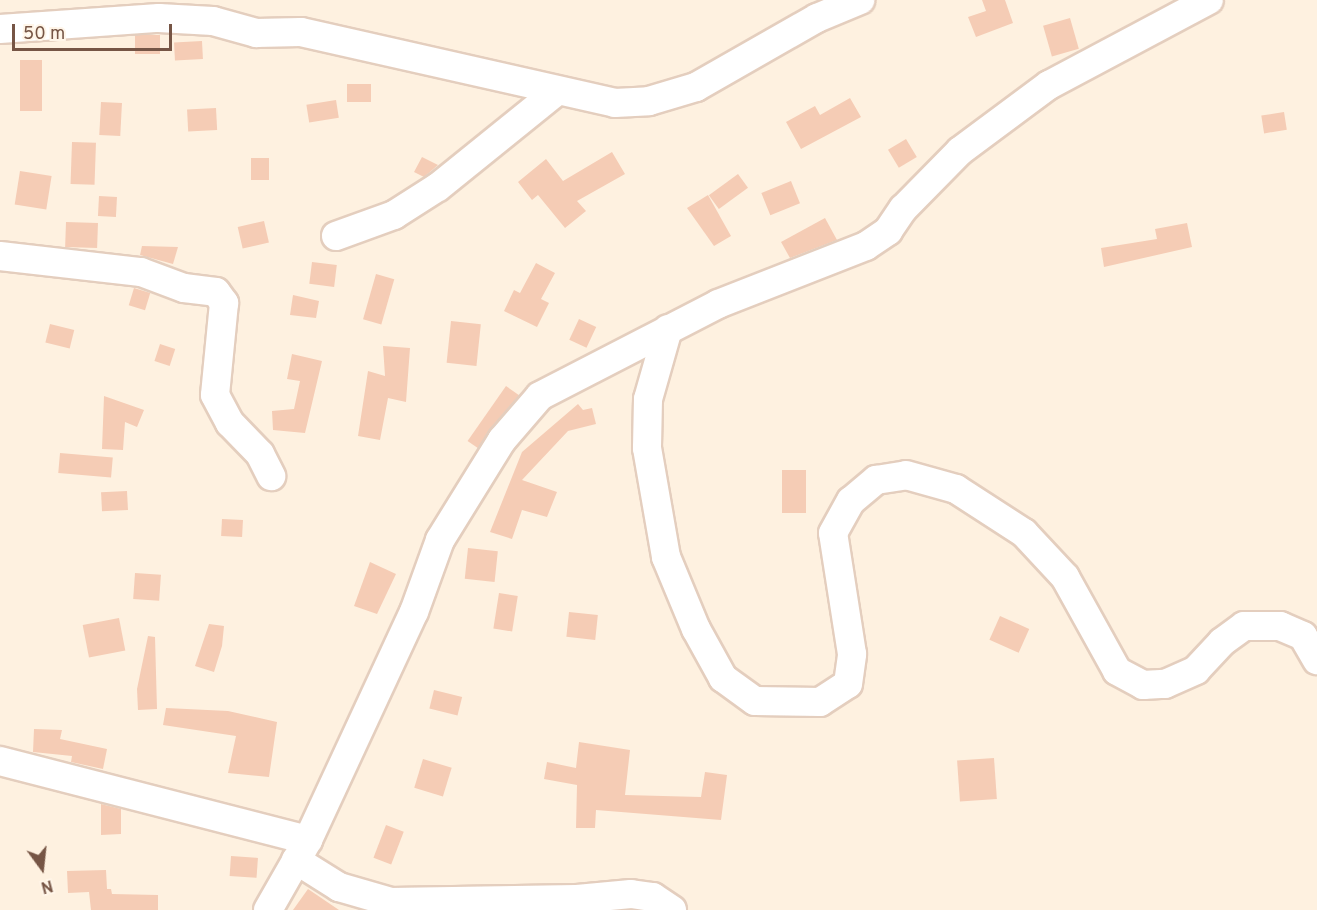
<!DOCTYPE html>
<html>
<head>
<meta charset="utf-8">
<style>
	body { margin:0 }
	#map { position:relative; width:1317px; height:910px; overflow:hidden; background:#fef1e0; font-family:Overpass,sans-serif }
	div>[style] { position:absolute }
	.building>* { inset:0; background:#f5ccb5; transform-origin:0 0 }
	.roads { filter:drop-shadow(2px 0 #e4cebe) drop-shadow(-2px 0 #e4cebe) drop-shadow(0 2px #e4cebe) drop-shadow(0 -2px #e4cebe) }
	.minor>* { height:28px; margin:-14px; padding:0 14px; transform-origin:14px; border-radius:14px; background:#fff }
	span { translate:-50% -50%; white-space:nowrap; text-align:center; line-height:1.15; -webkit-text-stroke:5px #fff5e8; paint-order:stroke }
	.north { position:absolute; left:12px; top:838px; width:60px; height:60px; -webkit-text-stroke:4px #fff5e8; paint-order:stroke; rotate:165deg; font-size:16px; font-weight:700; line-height:24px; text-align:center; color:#765545 }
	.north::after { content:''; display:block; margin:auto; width:21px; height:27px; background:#765545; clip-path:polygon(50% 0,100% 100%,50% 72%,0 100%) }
	.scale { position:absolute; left:12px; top:24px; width:160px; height:27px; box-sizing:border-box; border:3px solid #765545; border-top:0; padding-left:8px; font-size:18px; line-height:21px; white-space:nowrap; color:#765545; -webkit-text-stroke:4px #fff5e8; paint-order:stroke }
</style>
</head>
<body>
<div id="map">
	<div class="building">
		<div style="clip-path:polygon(982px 0,1005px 0,1013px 23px,976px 37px,968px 17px,986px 11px)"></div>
		<div style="left:1070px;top:18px;width:32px;height:28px;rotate:74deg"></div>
		<div style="left:160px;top:35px;width:19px;height:25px;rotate:90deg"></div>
		<div style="left:202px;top:41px;width:18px;height:28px;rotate:87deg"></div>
		<div style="left:20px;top:60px;width:22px;height:51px"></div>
		<div style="left:371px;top:84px;width:18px;height:24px;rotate:90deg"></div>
		<div style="clip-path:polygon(850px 98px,861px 117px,801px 149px,786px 122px,815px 106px,820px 115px)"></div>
		<div style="left:336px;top:100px;width:18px;height:30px;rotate:81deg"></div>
		<div style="left:101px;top:102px;width:21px;height:33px;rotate:3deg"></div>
		<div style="left:216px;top:108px;width:22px;height:29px;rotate:87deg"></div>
		<div style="left:1284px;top:112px;width:18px;height:23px;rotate:81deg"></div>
		<div style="left:906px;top:139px;width:21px;height:21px;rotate:59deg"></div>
		<div style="left:72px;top:142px;width:24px;height:42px;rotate:2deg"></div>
		<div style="clip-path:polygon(612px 152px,625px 174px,577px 201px,586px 211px,565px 228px,538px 195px,532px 200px,518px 182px,546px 159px,563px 181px)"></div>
		<div style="clip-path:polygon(422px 157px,438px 165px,424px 177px,414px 172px)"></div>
		<div style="left:251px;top:158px;width:18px;height:22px"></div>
		<div style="left:20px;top:171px;width:32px;height:34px;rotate:9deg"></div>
		<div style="left:738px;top:174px;width:17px;height:36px;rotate:54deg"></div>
		<div style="left:791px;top:181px;width:24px;height:32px;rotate:68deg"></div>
		<div style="clip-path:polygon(708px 195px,731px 236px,714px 246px,687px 208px)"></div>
		<div style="left:99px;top:196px;width:18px;height:20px;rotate:3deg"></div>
		<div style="clip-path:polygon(825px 218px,837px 240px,790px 258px,781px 242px)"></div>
		<div style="left:264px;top:221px;width:22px;height:27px;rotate:77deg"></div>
		<div style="left:66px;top:222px;width:32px;height:25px;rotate:2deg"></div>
		<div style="clip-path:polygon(1187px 223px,1192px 247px,1104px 267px,1101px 248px,1157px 239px,1155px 229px)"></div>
		<div style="clip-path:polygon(142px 246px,178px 247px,173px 264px,140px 255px)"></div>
		<div style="left:312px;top:262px;width:25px;height:22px;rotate:7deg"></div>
		<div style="clip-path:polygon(536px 263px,555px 273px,541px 299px,549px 303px,537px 327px,504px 311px,514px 290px,520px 293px)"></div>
		<div style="left:376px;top:274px;width:19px;height:47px;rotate:16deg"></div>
		<div style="left:134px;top:288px;width:17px;height:18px;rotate:17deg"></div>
		<div style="clip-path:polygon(293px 295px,319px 301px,316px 318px,290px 315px)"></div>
		<div style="left:579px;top:319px;width:19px;height:23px;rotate:25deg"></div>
		<div style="left:451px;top:321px;width:30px;height:42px;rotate:6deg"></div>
		<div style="left:50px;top:324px;width:25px;height:19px;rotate:14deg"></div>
		<div style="left:160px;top:344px;width:16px;height:18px;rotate:18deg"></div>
		<div style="clip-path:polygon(383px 346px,410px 348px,406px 402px,388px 398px,380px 440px,358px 436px,368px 371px,385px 376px)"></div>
		<div style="clip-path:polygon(292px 354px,322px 361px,305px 433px,273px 430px,272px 411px,294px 409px,300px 381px,287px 379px)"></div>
		<div style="left:506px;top:386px;width:16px;height:67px;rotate:35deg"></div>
		<div style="clip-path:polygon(104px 396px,144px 410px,137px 427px,125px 422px,123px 450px,102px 449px)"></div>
		<div style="clip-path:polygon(578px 404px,583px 410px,592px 408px,596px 424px,568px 431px,522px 480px,557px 492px,547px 517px,522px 510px,512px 539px,490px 532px,522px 452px)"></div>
		<div style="left:60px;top:453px;width:53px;height:20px;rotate:5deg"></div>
		<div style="left:782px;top:470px;width:24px;height:43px"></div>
		<div style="left:127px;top:491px;width:19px;height:26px;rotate:87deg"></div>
		<div style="left:222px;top:519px;width:21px;height:17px;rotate:3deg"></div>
		<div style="left:468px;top:548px;width:30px;height:31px;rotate:6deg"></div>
		<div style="clip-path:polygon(370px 562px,396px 574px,377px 614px,354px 606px)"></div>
		<div style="left:135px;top:573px;width:26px;height:26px;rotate:4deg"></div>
		<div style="left:499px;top:593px;width:19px;height:36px;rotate:9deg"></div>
		<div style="left:569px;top:612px;width:29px;height:25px;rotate:6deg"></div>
		<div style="left:1000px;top:616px;width:32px;height:26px;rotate:24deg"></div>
		<div style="left:119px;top:618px;width:33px;height:37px;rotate:79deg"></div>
		<div style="clip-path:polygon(209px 624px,224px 626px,222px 646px,214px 672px,195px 666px)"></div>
		<div style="clip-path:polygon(148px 636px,155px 637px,157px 709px,138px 710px,137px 689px)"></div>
		<div style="left:434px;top:690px;width:29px;height:19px;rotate:14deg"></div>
		<div style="clip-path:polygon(166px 708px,228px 711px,277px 722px,269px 777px,228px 773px,236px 736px,163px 725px)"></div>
		<div style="clip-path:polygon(34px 729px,62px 730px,60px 739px,107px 749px,103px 769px,71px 762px,72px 756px,33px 752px)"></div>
		<div style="clip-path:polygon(579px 742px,630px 750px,625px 795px,701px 797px,705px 772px,727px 775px,721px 820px,596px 810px,595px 828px,576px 828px,577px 785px,544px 779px,547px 762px,576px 768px)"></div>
		<div style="left:994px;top:758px;width:41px;height:37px;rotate:86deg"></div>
		<div style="left:423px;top:759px;width:30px;height:30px;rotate:17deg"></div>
		<div style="clip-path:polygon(101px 804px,121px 809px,121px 834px,101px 835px)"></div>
		<div style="left:386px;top:825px;width:19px;height:35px;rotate:21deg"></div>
		<div style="left:231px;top:856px;width:27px;height:20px;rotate:4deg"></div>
		<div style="clip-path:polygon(106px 870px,107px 889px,111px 889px,112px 894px,158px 895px,158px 910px,91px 910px,89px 892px,68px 893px,67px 871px)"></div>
		<div style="clip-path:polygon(308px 889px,339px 910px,293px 910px)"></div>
	</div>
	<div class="roads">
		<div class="minor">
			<div style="left:0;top:29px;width:159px;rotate:-4deg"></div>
			<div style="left:159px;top:18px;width:54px;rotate:3.2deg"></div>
			<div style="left:213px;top:21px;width:45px;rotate:15.6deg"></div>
			<div style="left:256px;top:33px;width:45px;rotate:-1.3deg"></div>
			<div style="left:301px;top:32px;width:322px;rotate:12.7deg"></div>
			<div style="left:615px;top:103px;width:34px;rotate:-3deg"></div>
			<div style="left:649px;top:101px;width:49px;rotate:-16.6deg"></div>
			<div style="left:696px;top:87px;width:139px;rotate:-29.7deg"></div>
			<div style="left:817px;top:18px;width:47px;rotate:-22.7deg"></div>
			<div style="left:336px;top:236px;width:62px;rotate:-19.9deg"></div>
			<div style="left:394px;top:215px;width:52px;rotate:-32.5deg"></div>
			<div style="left:438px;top:187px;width:153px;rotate:-38.9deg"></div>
			<div style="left:0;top:256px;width:142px;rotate:6.5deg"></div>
			<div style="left:141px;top:272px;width:46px;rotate:20.4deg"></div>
			<div style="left:184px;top:288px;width:32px;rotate:7deg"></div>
			<div style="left:216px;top:292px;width:14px;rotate:54deg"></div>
			<div style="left:224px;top:303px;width:92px;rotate:95.6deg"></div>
			<div style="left:215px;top:395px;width:32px;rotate:62deg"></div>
			<div style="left:230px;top:423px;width:43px;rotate:45.9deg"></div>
			<div style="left:260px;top:454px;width:25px;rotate:63deg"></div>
			<div style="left:668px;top:329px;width:73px;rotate:105.9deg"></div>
			<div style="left:648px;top:399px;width:49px;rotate:91.2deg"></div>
			<div style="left:647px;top:448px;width:111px;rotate:80.1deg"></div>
			<div style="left:666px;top:557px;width:78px;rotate:67.4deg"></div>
			<div style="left:696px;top:629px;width:56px;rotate:61.1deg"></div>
			<div style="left:723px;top:678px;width:39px;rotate:36deg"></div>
			<div style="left:755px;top:701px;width:65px;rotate:0.9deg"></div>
			<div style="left:820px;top:702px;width:33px;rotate:-33deg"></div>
			<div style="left:848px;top:684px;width:30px;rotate:-82deg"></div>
			<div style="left:852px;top:654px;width:122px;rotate:-98.9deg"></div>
			<div style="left:833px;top:533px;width:37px;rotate:-61deg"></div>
			<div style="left:851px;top:501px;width:33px;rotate:-40deg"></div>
			<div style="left:876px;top:480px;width:30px;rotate:-9deg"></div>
			<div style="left:906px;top:475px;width:52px;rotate:15.6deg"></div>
			<div style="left:956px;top:489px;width:81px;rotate:32.9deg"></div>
			<div style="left:1024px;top:533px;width:60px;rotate:47deg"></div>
			<div style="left:1065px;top:577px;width:107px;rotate:61deg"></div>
			<div style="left:1117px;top:671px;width:30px;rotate:28deg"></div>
			<div style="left:1143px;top:685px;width:22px;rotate:-3deg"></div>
			<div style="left:1165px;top:684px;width:34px;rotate:-24deg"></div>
			<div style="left:1196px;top:670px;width:38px;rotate:-47deg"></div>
			<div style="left:1222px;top:642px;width:27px;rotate:-36deg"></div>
			<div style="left:1244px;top:626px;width:36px"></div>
			<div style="left:1280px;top:626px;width:25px;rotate:23deg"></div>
			<div style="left:1303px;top:636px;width:28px;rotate:60deg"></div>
			<div style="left:0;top:761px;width:318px;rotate:14.4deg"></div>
			<div style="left:296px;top:860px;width:51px;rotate:32.1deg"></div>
			<div style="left:339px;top:887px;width:54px;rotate:16.1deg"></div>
			<div style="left:391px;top:902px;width:186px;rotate:-0.9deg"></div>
			<div style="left:577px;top:899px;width:54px;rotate:-5.3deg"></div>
			<div style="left:631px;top:894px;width:22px;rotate:8deg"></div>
			<div style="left:653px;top:897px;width:23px;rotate:34deg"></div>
			<div style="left:268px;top:910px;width:81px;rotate:-60.3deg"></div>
			<div style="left:308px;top:840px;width:251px;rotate:-65.1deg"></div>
			<div style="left:414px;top:612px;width:77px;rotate:-70.1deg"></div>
			<div style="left:440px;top:540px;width:118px;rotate:-58.2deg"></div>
			<div style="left:502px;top:440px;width:58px;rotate:-49.2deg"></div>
			<div style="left:540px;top:396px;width:200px;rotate:-27.3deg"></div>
			<div style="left:718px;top:304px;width:159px;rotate:-21.4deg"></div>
			<div style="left:866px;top:246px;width:27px;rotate:-34deg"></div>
			<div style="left:888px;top:231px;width:27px;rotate:-56deg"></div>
			<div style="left:903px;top:209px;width:81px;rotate:-45.5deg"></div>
			<div style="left:960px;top:151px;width:111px;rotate:-36.6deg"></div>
			<div style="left:1049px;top:85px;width:181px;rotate:-28deg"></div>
		</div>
	</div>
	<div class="north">N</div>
	<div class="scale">50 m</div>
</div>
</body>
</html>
